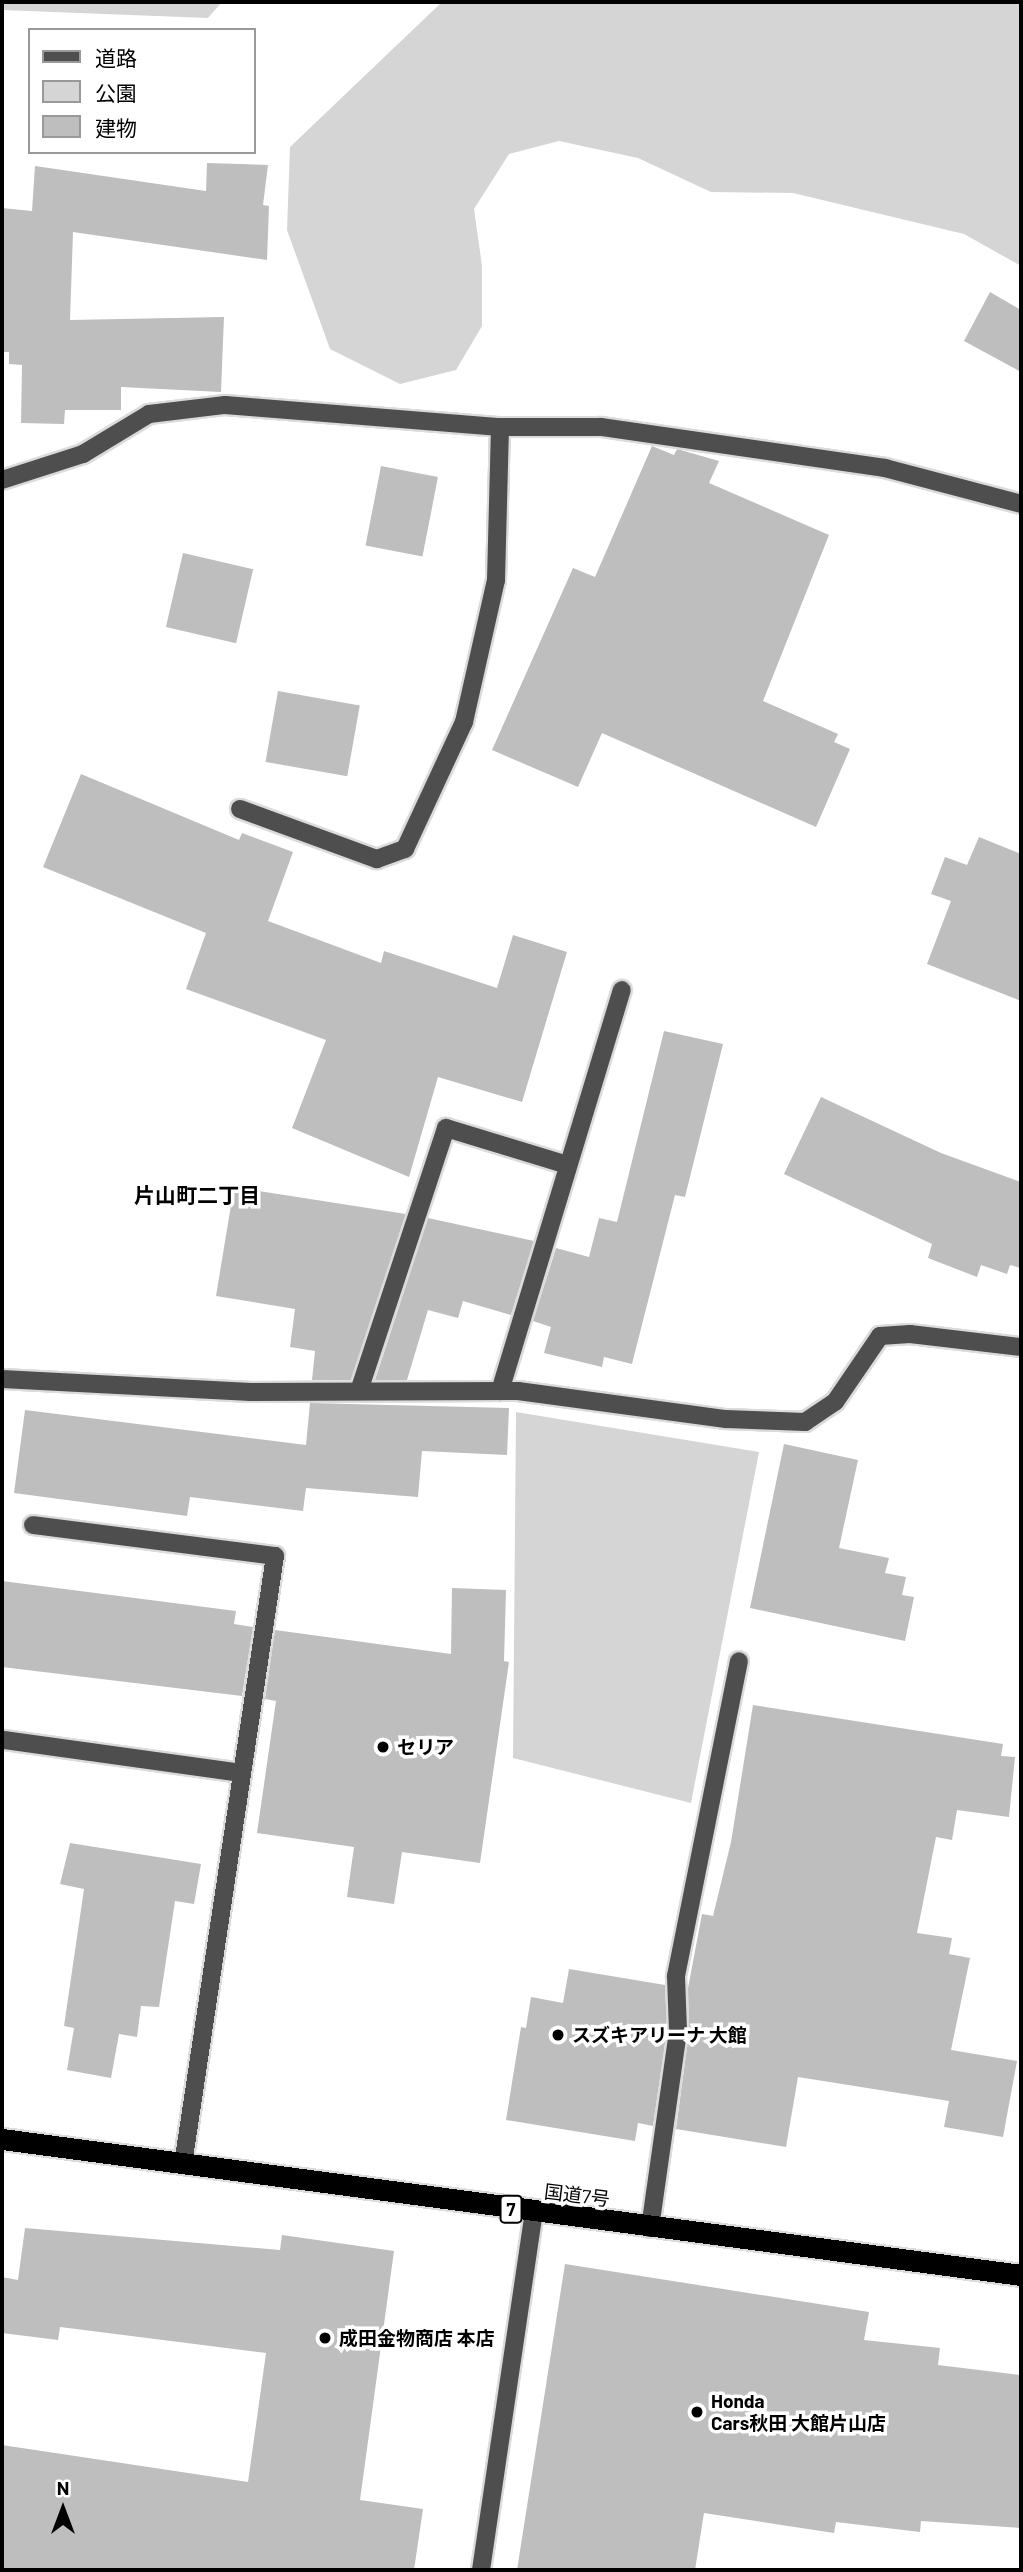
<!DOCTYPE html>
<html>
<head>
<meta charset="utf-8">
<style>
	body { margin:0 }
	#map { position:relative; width:1023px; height:2572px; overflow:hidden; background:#fff; font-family:Barlow,"Noto Sans JP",sans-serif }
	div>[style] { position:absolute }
	.green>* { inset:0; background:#d5d5d5 }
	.building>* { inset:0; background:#bebebe; transform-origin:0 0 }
	.roads { filter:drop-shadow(2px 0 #dbdbdb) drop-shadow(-2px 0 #dbdbdb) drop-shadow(0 2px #dbdbdb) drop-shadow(0 -2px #dbdbdb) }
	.minor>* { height:18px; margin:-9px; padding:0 9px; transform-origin:9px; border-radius:9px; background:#4e4e4e }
	.highway>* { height:21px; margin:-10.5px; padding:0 10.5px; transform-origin:10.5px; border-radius:10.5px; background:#000 }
	.dots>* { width:19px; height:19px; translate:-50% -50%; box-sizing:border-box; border:4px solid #fff; border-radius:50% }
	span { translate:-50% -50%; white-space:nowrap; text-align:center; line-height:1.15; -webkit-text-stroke:7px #fff; paint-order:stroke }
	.shield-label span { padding:2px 5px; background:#fff; border:2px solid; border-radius:5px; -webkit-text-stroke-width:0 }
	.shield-label { font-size:18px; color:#000; font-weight:700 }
	.poi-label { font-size:19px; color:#000; font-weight:700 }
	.left { translate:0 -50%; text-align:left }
	.street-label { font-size:19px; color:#000 }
	.neighbourhood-label { font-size:21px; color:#000; font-weight:700 }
	.frame { position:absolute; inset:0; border:4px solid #000; pointer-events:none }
	.legend { position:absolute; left:28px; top:28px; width:228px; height:126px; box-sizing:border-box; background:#fff; border:2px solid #999; margin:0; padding:9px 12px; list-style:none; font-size:21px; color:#000 }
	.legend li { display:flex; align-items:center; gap:14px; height:35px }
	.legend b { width:35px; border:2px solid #999 }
	.north { position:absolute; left:28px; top:2474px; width:70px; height:70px; -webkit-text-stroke:5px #fff; paint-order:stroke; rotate:0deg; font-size:19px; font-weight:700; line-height:28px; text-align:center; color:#000 }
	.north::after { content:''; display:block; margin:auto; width:24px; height:32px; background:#000; clip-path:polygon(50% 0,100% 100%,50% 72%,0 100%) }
</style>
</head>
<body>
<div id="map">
	<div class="green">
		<div style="clip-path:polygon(2px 2px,222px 2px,208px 18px,2px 10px)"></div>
		<div style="clip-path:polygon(442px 2px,1021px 2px,1021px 266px,964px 234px,793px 193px,711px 192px,638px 158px,559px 141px,509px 154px,474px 209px,482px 266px,482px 326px,456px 370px,400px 384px,330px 349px,287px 230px,290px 147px)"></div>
		<div style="clip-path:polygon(516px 1412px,759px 1452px,691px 1803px,513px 1758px)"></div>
	</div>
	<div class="building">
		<div style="clip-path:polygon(207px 163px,268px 165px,263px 205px,269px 206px,267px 260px,73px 232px,70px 320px,224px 317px,221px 392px,121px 387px,121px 410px,65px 410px,64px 424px,21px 423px,22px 365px,9px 364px,9px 352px,2px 352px,2px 208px,32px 211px,35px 166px,206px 191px)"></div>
		<div style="clip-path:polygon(990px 292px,1021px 310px,1021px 372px,964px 341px)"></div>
		<div style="clip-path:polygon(652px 446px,674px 455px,677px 449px,719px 461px,709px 483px,829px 535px,763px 701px,838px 734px,834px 742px,850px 749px,816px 827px,602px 733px,578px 787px,492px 750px,573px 568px,595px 577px)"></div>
		<div style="left:381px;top:466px;width:58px;height:81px;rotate:11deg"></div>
		<div style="left:183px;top:553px;width:72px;height:76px;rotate:13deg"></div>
		<div style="left:278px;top:691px;width:83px;height:72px;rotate:10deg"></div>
		<div style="clip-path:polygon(81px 774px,239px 840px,242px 833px,293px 852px,268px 921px,381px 963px,384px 951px,497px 988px,513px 935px,567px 952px,522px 1102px,438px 1077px,409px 1177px,292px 1128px,326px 1040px,186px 989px,206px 933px,43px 867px)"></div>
		<div style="clip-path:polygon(979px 837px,1021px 854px,1021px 1001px,927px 964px,951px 901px,931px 894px,945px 857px,967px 865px)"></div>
		<div style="clip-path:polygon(664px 1031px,723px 1044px,685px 1197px,675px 1195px,632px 1364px,604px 1357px,602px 1367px,544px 1353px,551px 1327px,533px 1321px,556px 1248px,589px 1257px,599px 1218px,617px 1222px)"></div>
		<div style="clip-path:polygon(821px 1097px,941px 1153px,1021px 1182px,1021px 1268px,1010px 1265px,1007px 1274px,981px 1265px,977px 1277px,928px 1258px,932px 1244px,784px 1174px)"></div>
		<div style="clip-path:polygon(234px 1187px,406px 1214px,351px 1380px,312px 1380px,315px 1351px,290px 1347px,295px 1309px,216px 1296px)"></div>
		<div style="clip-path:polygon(428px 1218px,534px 1241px,511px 1315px,463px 1301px,458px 1318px,428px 1310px,407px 1380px,375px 1380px)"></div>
		<div style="clip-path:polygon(310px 1403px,509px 1408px,507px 1455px,422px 1451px,418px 1497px,306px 1488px,303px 1511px,190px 1497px,187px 1516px,14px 1493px,25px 1410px,306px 1445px)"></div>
		<div style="clip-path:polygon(784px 1444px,858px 1460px,839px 1548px,889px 1558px,885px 1573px,906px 1577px,902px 1595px,914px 1597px,905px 1641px,750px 1608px)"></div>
		<div style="clip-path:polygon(2px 1581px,236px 1611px,234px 1624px,253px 1627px,242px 1696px,2px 1667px)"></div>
		<div style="clip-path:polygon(452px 1588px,506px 1590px,504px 1661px,509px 1662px,480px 1863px,402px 1852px,394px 1904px,347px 1897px,354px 1847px,257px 1833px,276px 1701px,265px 1699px,275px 1630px,451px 1654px)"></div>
		<div style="clip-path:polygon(753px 1705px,1003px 1744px,1001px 1756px,1015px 1757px,1009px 1817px,957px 1810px,952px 1840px,936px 1837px,917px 1933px,952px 1938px,949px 1954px,970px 1958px,951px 2050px,1017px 2061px,1003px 2137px,944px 2127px,949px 2101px,798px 2077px,786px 2147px,676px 2129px,689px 2032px,688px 1988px,702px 1914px,713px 1916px,731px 1842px)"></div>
		<div style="clip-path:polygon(70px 1843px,201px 1864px,194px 1904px,175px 1901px,159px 2007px,141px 2006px,137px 2037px,119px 2034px,111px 2078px,67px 2070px,74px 2028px,64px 2026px,84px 1889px,60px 1884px)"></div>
		<div style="clip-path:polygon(569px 1969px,665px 1985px,667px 2030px,653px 2126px,638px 2123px,635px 2141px,506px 2120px,521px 2027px,526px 2028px,531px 1997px,563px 2003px)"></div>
		<div style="clip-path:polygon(25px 2228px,280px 2250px,282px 2235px,394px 2251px,360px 2500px,423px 2509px,414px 2570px,2px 2570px,2px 2445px,248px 2482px,266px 2353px,60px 2327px,58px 2340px,2px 2333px,2px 2277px,18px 2280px)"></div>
		<div style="clip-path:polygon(565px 2264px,869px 2312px,864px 2340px,940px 2348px,938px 2365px,1021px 2375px,1021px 2528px,921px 2521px,920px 2532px,836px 2522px,834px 2533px,704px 2513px,695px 2570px,517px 2570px)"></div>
	</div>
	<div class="roads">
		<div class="minor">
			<div style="left:2px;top:480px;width:85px;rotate:-17.8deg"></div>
			<div style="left:83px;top:454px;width:77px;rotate:-31.2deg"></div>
			<div style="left:149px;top:414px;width:77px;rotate:-6.8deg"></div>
			<div style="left:225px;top:405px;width:276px;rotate:4.6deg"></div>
			<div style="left:500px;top:427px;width:101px"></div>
			<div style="left:601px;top:427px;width:287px;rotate:8.2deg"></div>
			<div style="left:885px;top:468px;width:141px;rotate:14.8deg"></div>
			<div style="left:240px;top:809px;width:146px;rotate:20.1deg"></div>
			<div style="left:377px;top:859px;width:30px;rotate:-20deg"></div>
			<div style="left:405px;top:849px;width:140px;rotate:-65.1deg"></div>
			<div style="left:464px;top:722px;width:146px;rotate:-77.3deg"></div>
			<div style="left:496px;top:580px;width:153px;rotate:-88.5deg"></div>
			<div style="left:2px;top:1379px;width:249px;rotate:3deg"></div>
			<div style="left:251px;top:1392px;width:267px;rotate:-0.2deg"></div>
			<div style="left:518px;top:1391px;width:210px;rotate:7.7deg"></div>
			<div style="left:726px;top:1419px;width:79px;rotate:2.2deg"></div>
			<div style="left:805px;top:1422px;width:36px;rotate:-34deg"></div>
			<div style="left:835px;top:1402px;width:80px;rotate:-55.7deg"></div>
			<div style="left:880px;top:1336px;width:30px;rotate:-4deg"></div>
			<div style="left:910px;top:1334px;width:112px;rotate:6.7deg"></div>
			<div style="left:359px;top:1391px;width:277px;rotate:-71.7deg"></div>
			<div style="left:446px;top:1128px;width:127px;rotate:16.9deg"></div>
			<div style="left:500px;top:1391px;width:419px;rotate:-73.1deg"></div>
			<div style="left:33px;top:1525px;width:244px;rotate:7.3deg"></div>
			<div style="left:275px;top:1556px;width:615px;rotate:98.6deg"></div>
			<div style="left:4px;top:1740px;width:240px;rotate:7.9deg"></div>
			<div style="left:650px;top:2228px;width:199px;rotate:-81.9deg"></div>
			<div style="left:678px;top:2031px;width:55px;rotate:-92.1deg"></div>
			<div style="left:676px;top:1976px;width:321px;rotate:-78.7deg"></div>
			<div style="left:481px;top:2570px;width:362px;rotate:-81.6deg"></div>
		</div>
		<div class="highway">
			<div style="left:2px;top:2139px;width:1028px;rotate:7.6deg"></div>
		</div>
	</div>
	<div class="dots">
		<div style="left:383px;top:1747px;background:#000"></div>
		<div style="left:558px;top:2035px;background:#000"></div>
		<div style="left:325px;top:2338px;background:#000"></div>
		<div style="left:697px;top:2412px;background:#000"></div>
	</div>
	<div class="shield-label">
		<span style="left:511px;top:2209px">7</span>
	</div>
	<div class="poi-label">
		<span class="left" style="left:397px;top:1747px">セリア</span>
		<span class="left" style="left:572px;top:2035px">スズキアリーナ 大館</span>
		<span class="left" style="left:339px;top:2338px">成田金物商店 本店</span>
		<span class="left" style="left:711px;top:2412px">Honda<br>Cars秋田 大館片山店</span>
	</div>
	<div class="street-label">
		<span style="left:577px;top:2195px;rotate:7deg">国道7号</span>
	</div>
	<div class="neighbourhood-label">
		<span style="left:197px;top:1195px">片山町二丁目</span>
	</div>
	<div class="frame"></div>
	<ul class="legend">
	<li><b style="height:9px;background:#4e4e4e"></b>道路</li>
	<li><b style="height:19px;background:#d5d5d5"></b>公園</li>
	<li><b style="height:19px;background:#bebebe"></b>建物</li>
	</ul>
	<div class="north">N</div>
</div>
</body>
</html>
